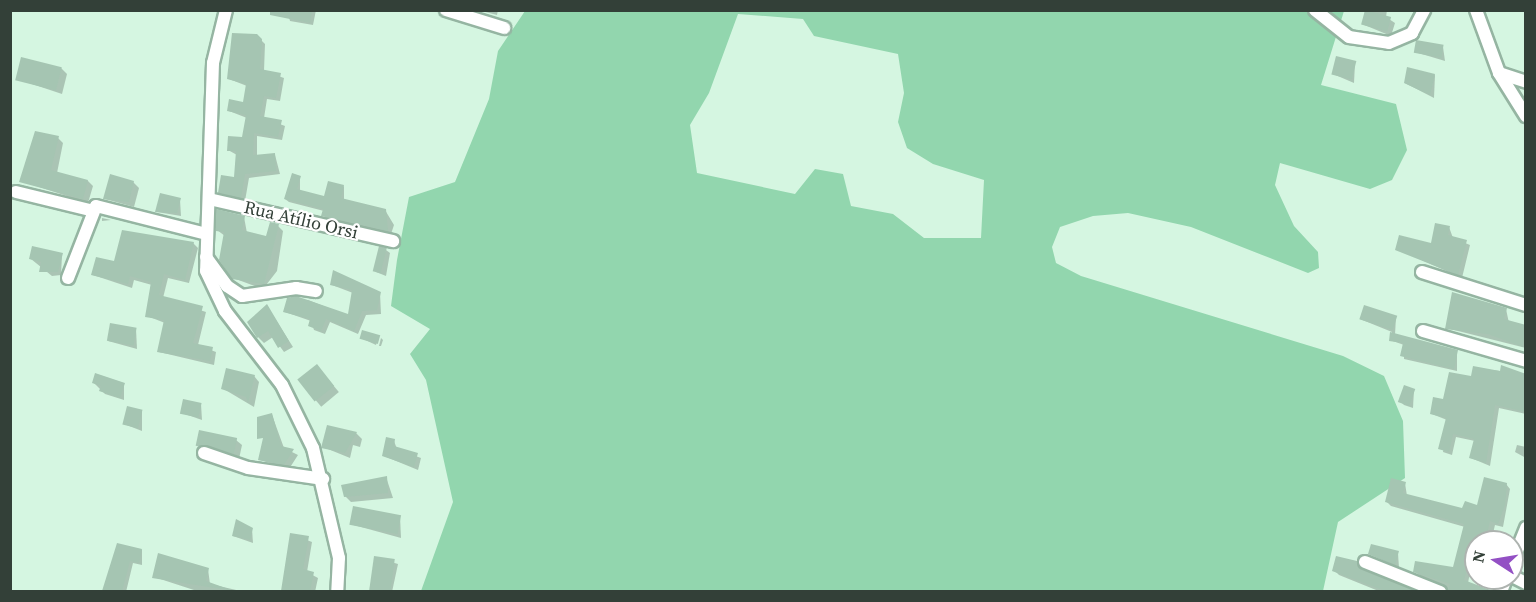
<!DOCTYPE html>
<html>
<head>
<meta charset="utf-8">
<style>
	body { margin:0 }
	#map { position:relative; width:1536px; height:602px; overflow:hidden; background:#d5f6e1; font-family:"Source Serif 4",serif }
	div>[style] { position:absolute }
	.green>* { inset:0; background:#92d6ae }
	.shadow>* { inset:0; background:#0003; transform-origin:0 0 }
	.building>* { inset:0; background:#a5c5b2; transform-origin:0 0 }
	.roads { filter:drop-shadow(2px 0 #95b5a2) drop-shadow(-2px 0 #95b5a2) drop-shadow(0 2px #95b5a2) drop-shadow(0 -2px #95b5a2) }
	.minor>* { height:12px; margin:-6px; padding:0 6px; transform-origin:6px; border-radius:6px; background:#fff }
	span { translate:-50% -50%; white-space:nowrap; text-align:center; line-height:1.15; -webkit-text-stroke:4.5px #fff; paint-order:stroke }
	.street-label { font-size:18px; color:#334038 }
	.frame { position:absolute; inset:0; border:12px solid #334038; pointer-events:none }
	.north { position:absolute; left:1464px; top:530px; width:60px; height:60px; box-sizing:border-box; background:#fff; border:2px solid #adb3af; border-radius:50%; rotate:282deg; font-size:16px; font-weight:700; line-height:24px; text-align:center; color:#334038 }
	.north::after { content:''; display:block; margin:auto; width:21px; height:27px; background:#9350c4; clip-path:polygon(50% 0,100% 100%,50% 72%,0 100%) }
</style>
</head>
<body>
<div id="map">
	<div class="green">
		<div style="clip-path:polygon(evenodd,525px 11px,1344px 11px,1321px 85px,1396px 104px,1407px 150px,1392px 180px,1370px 189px,1280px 163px,1275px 185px,1294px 226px,1318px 252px,1319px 268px,1308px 273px,1191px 227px,1128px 213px,1093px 216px,1060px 227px,1052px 247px,1056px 263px,1081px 276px,1343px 356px,1384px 376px,1403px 421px,1405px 478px,1338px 522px,1323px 591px,421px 591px,453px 502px,426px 380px,410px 354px,430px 329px,391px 306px,397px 260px,409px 197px,455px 182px,489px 99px,498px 51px,525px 11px,738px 14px,803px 19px,814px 36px,898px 54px,904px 93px,898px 122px,907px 148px,933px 164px,984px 180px,981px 238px,924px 238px,893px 214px,851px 206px,843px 174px,815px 169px,795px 194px,697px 173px,690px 125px,709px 93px,738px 14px)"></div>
	</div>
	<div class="shadow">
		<div style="clip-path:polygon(287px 10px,316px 10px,313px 25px,290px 21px)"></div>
		<div style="clip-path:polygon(478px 10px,498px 10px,497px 15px)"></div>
		<div style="clip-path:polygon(1366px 10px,1387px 10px,1386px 17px,1395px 23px,1391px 36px,1362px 24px)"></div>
		<div style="clip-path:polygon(256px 35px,265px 44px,264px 71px,284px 78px,280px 101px,267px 99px,264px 118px,285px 126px,282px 140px,257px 136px,257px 156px,275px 155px,280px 174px,249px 178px,245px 201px,220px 192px,235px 179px,237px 155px,228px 150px,243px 138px,247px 118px,229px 111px,244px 103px,247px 86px,229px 79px)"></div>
		<div style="clip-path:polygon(1443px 47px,1445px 61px,1415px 52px)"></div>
		<div style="clip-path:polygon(1355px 63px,1354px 83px,1333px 74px)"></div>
		<div style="clip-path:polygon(61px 68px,67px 74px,62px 94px,17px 79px)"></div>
		<div style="clip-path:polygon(1435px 75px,1434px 98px,1405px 83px)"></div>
		<div style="clip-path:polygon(58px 138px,63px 143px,57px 173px,88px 181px,93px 186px,88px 203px,21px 181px)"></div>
		<div style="clip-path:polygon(300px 177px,300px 191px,326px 198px,344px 186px,344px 201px,385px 210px,394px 225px,391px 234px,327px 219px,324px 211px,289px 202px,285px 199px)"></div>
		<div style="clip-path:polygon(133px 182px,139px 188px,134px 207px,105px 199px)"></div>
		<div style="clip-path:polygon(180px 200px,181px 216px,157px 212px)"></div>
		<div style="clip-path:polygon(244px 217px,247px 233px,267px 238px,278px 226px,283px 231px,277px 271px,263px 289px,233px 278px,225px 236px,217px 230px)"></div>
		<div style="clip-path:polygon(102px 218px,111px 220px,102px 221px)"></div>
		<div style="clip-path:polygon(1449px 227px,1453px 238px,1470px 245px,1462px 278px,1397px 249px,1432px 245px)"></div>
		<div style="clip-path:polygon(193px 243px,198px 248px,189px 283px,168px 278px,163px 298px,206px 312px,198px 345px,216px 352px,214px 365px,159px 352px,165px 323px,147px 316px,152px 285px,134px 280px,132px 288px,93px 275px,115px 263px)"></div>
		<div style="clip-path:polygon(386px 250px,390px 253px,386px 276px,376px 272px)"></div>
		<div style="clip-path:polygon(62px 255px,61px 275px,52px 276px,31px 259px)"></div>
		<div style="clip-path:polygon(332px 285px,380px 293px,381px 314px,366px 315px,358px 334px,330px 322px,325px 334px,314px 330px,311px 321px,285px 312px,288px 299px,308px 300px,349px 316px,353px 293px)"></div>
		<div style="clip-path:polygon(267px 306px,293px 347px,284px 352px,273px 337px,264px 343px,258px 337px)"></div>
		<div style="clip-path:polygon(1506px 309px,1509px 323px,1526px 330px,1526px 348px,1446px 328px)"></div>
		<div style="clip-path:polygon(1396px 317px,1395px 335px,1457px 352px,1457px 371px,1404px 359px,1404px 345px,1390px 340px,1392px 332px,1360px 319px)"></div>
		<div style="clip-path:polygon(136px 329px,137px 349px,108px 341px)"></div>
		<div style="clip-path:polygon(378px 336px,376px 345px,361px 338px)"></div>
		<div style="clip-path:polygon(381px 338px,383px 340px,381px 346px,379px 346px)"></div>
		<div style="left:317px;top:366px;width:34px;height:23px;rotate:50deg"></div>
		<div style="clip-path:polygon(1474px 368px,1526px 374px,1526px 414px,1499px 408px,1490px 466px,1471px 458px,1475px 441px,1456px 437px,1452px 455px,1443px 452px,1447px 420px,1432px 414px,1473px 378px)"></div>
		<div style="clip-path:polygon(254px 376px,259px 382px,254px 407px,222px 388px)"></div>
		<div style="clip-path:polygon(94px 383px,124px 385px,124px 400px,105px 394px)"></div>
		<div style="clip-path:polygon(1414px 390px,1413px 408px,1404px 405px,1401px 402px)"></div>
		<div style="clip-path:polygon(201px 404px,202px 420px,182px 413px)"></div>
		<div style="clip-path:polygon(142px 411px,142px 431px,124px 424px)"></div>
		<div style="clip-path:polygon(272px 415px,284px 448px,298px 455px,289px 469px,260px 460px,264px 443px,259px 418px)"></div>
		<div style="clip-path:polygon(356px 433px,362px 439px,360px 447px,353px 445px,350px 458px,323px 447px)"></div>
		<div style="clip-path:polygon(236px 440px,242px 445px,239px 459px,197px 445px)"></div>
		<div style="clip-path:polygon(394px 441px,397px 449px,421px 458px,418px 470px,384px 456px)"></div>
		<div style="clip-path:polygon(1517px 445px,1526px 447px,1526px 458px,1515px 452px)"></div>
		<div style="clip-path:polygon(386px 477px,393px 498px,351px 502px,345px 496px)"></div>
		<div style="clip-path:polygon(1405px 483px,1407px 496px,1463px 510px,1478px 507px,1506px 484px,1510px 489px,1503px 527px,1495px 525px,1491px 542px,1476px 542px,1468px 583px,1484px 592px,1447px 592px,1415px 572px,1455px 569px,1465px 527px,1391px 506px,1386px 501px)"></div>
		<div style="clip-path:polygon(400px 516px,401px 538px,350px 524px)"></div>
		<div style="clip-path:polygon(252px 529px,253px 543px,233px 536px)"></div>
		<div style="clip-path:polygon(291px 534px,312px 542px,307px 572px,318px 578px,315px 592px,282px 592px)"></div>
		<div style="clip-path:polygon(118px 545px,142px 550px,142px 565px,133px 563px,126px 592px,104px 592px)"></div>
		<div style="clip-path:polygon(1398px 553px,1399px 568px,1370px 554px)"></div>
		<div style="clip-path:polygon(375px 557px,398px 564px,392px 592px,370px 592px)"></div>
		<div style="clip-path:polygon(1337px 558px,1422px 592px,1381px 592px,1339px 575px,1334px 570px)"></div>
		<div style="clip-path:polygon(208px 569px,210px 584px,245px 592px,200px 592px,154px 577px)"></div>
	</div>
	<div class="building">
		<div style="clip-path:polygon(270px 10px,312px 10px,310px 23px,270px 15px)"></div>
		<div style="left:1365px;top:10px;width:27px;height:15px;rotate:15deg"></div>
		<div style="clip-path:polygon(232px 33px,257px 34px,262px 39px,260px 69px,281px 73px,276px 98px,264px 96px,260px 116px,282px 120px,278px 137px,254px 133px,253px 155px,275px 153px,276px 171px,245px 174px,241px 198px,218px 193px,221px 175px,234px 177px,236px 151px,227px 151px,228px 136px,242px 137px,246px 115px,227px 111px,229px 99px,243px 102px,246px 84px,227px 79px)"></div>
		<div style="left:1416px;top:40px;width:28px;height:13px;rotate:10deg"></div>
		<div style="left:1336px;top:56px;width:21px;height:19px;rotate:14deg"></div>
		<div style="left:21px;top:57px;width:42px;height:24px;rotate:14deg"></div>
		<div style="clip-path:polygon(1407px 67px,1435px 74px,1430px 95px,1404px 83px)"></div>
		<div style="clip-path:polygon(35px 131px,59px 136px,51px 170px,88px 180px,83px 199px,19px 182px)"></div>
		<div style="clip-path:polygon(292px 173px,301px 176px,297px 189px,324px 196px,328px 181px,344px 185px,341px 198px,386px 209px,388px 231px,321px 216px,323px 209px,284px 199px)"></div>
		<div style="clip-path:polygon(110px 174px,134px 181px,129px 202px,103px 199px)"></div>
		<div style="clip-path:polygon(160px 193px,181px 198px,177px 213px,155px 212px)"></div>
		<div style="clip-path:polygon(216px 209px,245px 216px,242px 230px,266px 236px,270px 222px,279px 224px,264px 284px,232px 279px,219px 260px,224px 232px,216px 231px)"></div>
		<div style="clip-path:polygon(1435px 223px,1450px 226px,1448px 235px,1467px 240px,1458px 275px,1395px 250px,1399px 235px,1431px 243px)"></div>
		<div style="clip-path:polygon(122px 230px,194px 242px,185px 280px,164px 274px,159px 295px,203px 306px,193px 343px,213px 347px,210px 361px,157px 352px,164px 320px,145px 317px,151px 282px,130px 276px,128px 284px,91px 275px,96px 257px,114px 261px)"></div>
		<div style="clip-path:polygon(32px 246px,63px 253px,58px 272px,39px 272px,41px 262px,29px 259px)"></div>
		<div style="left:379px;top:246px;width:8px;height:26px;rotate:14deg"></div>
		<div style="clip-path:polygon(333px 270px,381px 292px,377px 310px,362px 311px,354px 331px,326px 319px,321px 331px,308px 326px,310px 319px,283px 312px,287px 298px,296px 296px,348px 314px,352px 290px,330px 285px)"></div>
		<div style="clip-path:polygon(1452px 292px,1507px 308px,1504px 319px,1526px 325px,1523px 347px,1488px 334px,1445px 329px)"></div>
		<div style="clip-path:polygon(267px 304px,289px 341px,278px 348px,268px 331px,257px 338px,247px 322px)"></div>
		<div style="left:1364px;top:305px;width:35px;height:15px;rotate:18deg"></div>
		<div style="left:110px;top:323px;width:27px;height:18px;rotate:10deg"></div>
		<div style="left:362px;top:330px;width:19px;height:9px;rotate:16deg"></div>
		<div style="clip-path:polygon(1390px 332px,1458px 350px,1454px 369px,1400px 356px,1403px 343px,1389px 341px)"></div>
		<div style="left:317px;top:364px;width:28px;height:25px;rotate:52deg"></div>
		<div style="clip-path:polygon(1501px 365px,1526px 374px,1526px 412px,1495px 405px,1486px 463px,1469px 458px,1474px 439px,1453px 434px,1449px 452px,1438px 449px,1446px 418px,1430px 414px,1433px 397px,1443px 399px,1449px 372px,1471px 376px,1473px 366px,1500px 371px)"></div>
		<div style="clip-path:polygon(226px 368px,255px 375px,248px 403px,246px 397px,221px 389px)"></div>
		<div style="clip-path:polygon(95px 373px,125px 383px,120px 398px,99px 391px,101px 386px,92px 383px)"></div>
		<div style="left:1404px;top:385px;width:12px;height:18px;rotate:20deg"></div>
		<div style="left:183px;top:399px;width:19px;height:15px;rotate:12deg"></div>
		<div style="left:127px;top:406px;width:16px;height:19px;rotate:14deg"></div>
		<div style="clip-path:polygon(272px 413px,281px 446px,294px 449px,284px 465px,258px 460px,263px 438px,257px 439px,257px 417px)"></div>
		<div style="clip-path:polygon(327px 425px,357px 432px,345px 453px,321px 448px)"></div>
		<div style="left:199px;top:430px;width:39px;height:16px;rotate:12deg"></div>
		<div style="clip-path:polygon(386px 437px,395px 439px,394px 446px,418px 453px,414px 467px,382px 456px)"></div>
		<div style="clip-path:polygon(387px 476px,388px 493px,344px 497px,341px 485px)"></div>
		<div style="clip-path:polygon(1484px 477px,1507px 483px,1505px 505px,1498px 524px,1490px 521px,1485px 542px,1476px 542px,1476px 559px,1470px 557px,1464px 580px,1493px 591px,1448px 591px,1450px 584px,1413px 572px,1415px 561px,1453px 567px,1464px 524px,1385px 502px,1391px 478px,1406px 482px,1403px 493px,1462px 508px,1465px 501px,1477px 505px)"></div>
		<div style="left:353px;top:506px;width:49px;height:19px;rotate:11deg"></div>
		<div style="clip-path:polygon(236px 519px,253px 528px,250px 540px,232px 536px)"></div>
		<div style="clip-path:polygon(290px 533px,309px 536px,303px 569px,314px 572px,310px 591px,281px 591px)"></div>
		<div style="clip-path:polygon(117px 543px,142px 549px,139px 563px,130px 561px,122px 591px,102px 591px)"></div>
		<div style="clip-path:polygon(1371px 544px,1399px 551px,1395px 565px,1368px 554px)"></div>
		<div style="clip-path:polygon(158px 553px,209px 568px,206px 581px,234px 591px,152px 578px)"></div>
		<div style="left:374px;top:556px;width:21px;height:36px;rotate:8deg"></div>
		<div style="clip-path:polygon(1336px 556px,1357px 561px,1362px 570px,1417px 591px,1385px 591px,1332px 571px)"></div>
	</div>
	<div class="roads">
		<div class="minor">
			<div style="left:226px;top:10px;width:55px;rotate:103.8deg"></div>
			<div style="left:213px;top:63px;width:208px;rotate:91.9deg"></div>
			<div style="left:206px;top:271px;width:44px;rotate:64.6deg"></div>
			<div style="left:225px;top:311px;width:93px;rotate:52.4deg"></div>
			<div style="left:282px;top:385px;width:70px;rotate:63.8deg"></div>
			<div style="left:313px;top:448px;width:113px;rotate:76.7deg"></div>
			<div style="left:339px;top:558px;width:34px;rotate:93deg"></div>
			<div style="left:446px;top:10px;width:61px;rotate:17.2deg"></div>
			<div style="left:1315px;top:10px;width:43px;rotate:38.5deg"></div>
			<div style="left:1349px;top:37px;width:40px;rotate:8.5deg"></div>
			<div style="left:1389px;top:43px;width:25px;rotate:-23deg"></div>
			<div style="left:1412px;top:33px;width:26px;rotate:-62deg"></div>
			<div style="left:1476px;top:10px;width:67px;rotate:69.9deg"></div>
			<div style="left:1499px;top:73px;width:51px;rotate:57.9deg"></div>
			<div style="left:1499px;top:73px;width:28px;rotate:18deg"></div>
			<div style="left:16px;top:192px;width:76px;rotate:13.7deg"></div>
			<div style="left:209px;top:199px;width:189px;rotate:12.9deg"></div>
			<div style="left:206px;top:257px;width:36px;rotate:54deg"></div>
			<div style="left:227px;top:286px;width:18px;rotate:34deg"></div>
			<div style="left:242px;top:296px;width:55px;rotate:-8.4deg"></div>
			<div style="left:296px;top:288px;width:20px;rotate:9deg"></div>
			<div style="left:1422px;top:272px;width:109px;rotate:17.6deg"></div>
			<div style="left:68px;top:278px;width:77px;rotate:-68.7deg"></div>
			<div style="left:96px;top:206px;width:114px;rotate:14.2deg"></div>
			<div style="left:1423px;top:331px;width:107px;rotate:16.2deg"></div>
			<div style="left:204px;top:453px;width:46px;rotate:18.8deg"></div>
			<div style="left:248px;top:468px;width:76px;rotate:8.3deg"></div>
			<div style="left:1365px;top:562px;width:81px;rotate:21.8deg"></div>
			<div style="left:1512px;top:563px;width:38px;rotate:-68deg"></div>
			<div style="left:1512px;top:576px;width:16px;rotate:27deg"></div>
			<div style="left:1501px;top:592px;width:15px;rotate:-70deg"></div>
		</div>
	</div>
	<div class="street-label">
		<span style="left:301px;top:220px;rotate:13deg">Rua Atílio Orsi</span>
	</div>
	<div class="frame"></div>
	<div class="north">N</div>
</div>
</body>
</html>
